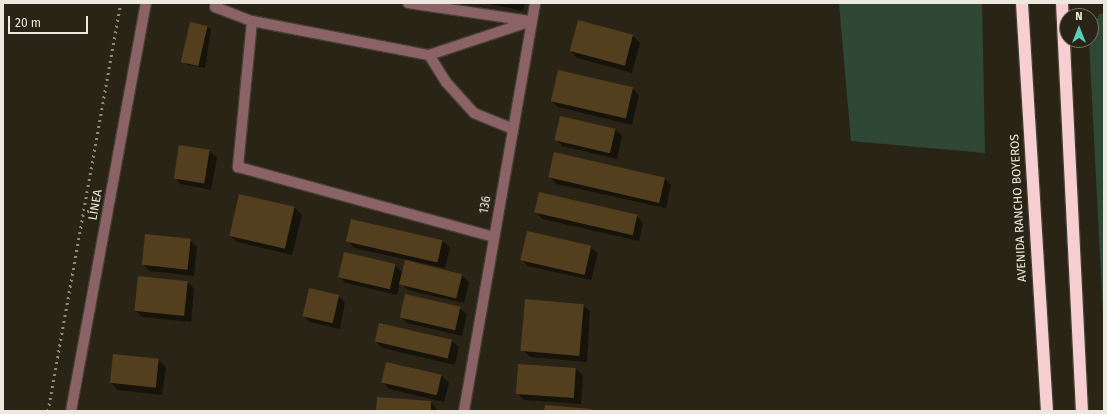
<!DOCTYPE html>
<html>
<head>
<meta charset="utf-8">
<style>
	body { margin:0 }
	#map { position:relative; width:1107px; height:414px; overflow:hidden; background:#2a2416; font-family:"Fira Sans",sans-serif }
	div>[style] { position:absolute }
	.green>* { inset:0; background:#2e4835 }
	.shadow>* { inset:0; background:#0007 }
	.building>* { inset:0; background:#533e1e; transform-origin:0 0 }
	.roads { filter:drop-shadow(1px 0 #453f32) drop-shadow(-1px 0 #453f32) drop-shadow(0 1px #453f32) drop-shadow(0 -1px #453f32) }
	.minor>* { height:10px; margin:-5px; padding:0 5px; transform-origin:5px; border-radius:5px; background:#8b6367 }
	.highway>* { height:12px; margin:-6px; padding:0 6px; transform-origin:6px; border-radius:6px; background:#f7ced1 }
	.rail>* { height:3px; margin-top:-1.5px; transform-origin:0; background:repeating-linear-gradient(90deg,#8e897d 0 2px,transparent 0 6px) }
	span { translate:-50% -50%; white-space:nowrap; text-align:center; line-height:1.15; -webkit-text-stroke:4px #2a2416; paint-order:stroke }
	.street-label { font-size:12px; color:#ece8df }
	.frame { position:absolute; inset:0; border:4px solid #ece8df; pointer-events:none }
	.north { position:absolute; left:1059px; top:8px; width:40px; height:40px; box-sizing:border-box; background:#2a2416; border:1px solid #787266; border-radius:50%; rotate:0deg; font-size:11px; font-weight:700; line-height:16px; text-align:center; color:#ece8df }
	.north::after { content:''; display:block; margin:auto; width:14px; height:18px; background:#5cceba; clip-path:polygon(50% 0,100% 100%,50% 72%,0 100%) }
	.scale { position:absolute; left:8px; top:16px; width:80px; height:18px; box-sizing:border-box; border:2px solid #ece8df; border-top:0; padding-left:5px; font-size:12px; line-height:14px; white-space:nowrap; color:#ece8df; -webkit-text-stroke:3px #2a2416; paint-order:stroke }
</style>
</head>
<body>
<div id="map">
	<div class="green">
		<div style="clip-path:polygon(839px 3px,982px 3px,985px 153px,851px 141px)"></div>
		<div style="clip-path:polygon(1104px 13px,1104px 333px,1089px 41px,1099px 14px)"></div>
	</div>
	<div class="shadow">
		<div style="clip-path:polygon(485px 3px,525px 3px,523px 11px)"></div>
		<div style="clip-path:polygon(579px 21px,633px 36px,640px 43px,632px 73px,577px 58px,571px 51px)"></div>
		<div style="clip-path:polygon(208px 27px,211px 30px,205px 68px,188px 65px,184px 61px)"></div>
		<div style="clip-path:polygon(632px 88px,639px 95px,632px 125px,558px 107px,552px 101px)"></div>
		<div style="clip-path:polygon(615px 129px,622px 136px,617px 159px,562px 146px,555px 139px)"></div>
		<div style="clip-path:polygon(180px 146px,210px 151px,217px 158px,211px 190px,181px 184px,174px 177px)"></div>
		<div style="clip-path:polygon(550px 177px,664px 178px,671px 185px,666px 208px,556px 184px)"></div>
		<div style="clip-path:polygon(240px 195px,295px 208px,302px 215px,292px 255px,237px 242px,230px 236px)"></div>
		<div style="clip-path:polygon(536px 212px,637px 216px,643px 223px,639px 241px,542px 219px)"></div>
		<div style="clip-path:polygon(527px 233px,591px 247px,598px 254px,591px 280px,528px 266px,521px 259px)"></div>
		<div style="clip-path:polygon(190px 240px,197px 247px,194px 276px,150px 271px,143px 264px)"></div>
		<div style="clip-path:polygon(348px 241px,443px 241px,450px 248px,445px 268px,354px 248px)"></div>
		<div style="clip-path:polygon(395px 265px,403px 273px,462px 275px,469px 282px,464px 303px,408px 290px,400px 282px,397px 295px,346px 283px,339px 277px)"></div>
		<div style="clip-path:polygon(188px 282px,194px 289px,191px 322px,142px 317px,135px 310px)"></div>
		<div style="clip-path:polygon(338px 296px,345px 302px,340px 329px,310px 322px,303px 315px)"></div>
		<div style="clip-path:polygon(583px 305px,590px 311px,587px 362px,530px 357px,523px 350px)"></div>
		<div style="clip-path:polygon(460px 308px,467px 315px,462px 336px,407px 323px,400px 316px)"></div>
		<div style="clip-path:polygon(379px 324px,452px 341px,459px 347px,455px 365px,382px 348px,375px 341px)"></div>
		<div style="clip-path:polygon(159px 360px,166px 367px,162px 395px,118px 390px,111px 383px)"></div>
		<div style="clip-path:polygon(387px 364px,442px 376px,449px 383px,444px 402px,389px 389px,383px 382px)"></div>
		<div style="clip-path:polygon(576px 369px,583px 376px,581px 404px,524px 400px,517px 393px)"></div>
		<div style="clip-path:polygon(431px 402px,438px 411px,377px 411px)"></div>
	</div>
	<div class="building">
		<div style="left:578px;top:20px;width:57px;height:32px;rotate:15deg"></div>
		<div style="left:190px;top:22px;width:18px;height:41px;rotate:13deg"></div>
		<div style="left:558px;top:70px;width:77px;height:32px;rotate:13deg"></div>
		<div style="left:560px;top:116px;width:57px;height:25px;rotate:13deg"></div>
		<div style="left:179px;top:145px;width:31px;height:34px;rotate:9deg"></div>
		<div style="left:554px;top:152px;width:114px;height:26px;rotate:13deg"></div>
		<div style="left:539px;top:192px;width:101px;height:21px;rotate:13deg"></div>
		<div style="left:239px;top:194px;width:57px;height:43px;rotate:13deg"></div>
		<div style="left:351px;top:219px;width:94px;height:23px;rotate:13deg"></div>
		<div style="left:527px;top:231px;width:66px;height:30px;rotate:13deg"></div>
		<div style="left:145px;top:234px;width:46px;height:31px;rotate:6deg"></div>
		<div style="left:344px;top:252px;width:53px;height:26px;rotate:13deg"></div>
		<div style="left:405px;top:260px;width:59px;height:25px;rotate:14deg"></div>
		<div style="left:138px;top:276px;width:50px;height:35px;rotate:6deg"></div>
		<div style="left:309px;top:288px;width:31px;height:29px;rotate:13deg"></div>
		<div style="left:405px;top:294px;width:57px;height:24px;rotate:13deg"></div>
		<div style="left:525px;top:299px;width:59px;height:52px;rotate:5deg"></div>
		<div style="left:379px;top:323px;width:75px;height:19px;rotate:13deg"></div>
		<div style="left:113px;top:354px;width:46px;height:29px;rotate:6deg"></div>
		<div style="left:386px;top:362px;width:57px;height:21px;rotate:13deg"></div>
		<div style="left:518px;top:364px;width:58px;height:30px;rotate:4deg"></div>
		<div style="clip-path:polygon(377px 397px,431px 401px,431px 411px,376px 411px)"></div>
		<div style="clip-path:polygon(545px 405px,592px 409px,592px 411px,544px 411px)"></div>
	</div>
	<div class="roads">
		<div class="minor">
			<div style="left:216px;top:3px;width:4px;rotate:104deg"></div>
			<div style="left:215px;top:7px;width:40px;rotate:21deg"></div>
			<div style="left:252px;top:21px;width:147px;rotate:95.5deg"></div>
			<div style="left:238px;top:167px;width:265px;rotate:15.3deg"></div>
			<div style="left:408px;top:3px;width:123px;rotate:8.4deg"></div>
			<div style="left:252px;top:21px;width:180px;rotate:10.9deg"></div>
			<div style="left:513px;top:129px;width:42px;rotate:-157.7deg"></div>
			<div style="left:474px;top:113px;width:42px;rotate:-132.1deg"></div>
			<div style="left:446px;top:82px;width:32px;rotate:-122deg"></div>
			<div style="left:429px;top:55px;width:108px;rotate:-18.3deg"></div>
			<div style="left:71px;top:411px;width:415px;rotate:-79.6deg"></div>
			<div style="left:464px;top:411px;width:414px;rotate:-80.1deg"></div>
		</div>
		<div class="highway">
			<div style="left:1022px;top:3px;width:409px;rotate:86.5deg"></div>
			<div style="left:1062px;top:3px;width:408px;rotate:87.2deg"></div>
		</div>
	</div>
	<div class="rail">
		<div style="left:48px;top:411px;width:414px;rotate:-79.9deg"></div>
	</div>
	<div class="street-label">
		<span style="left:96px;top:205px;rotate:-80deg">LÍNEA</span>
		<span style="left:486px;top:205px;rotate:-80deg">136</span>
		<span style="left:1019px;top:208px;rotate:-93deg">AVENIDA RANCHO BOYEROS</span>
	</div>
	<div class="frame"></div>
	<div class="north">N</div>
	<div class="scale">20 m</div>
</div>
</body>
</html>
